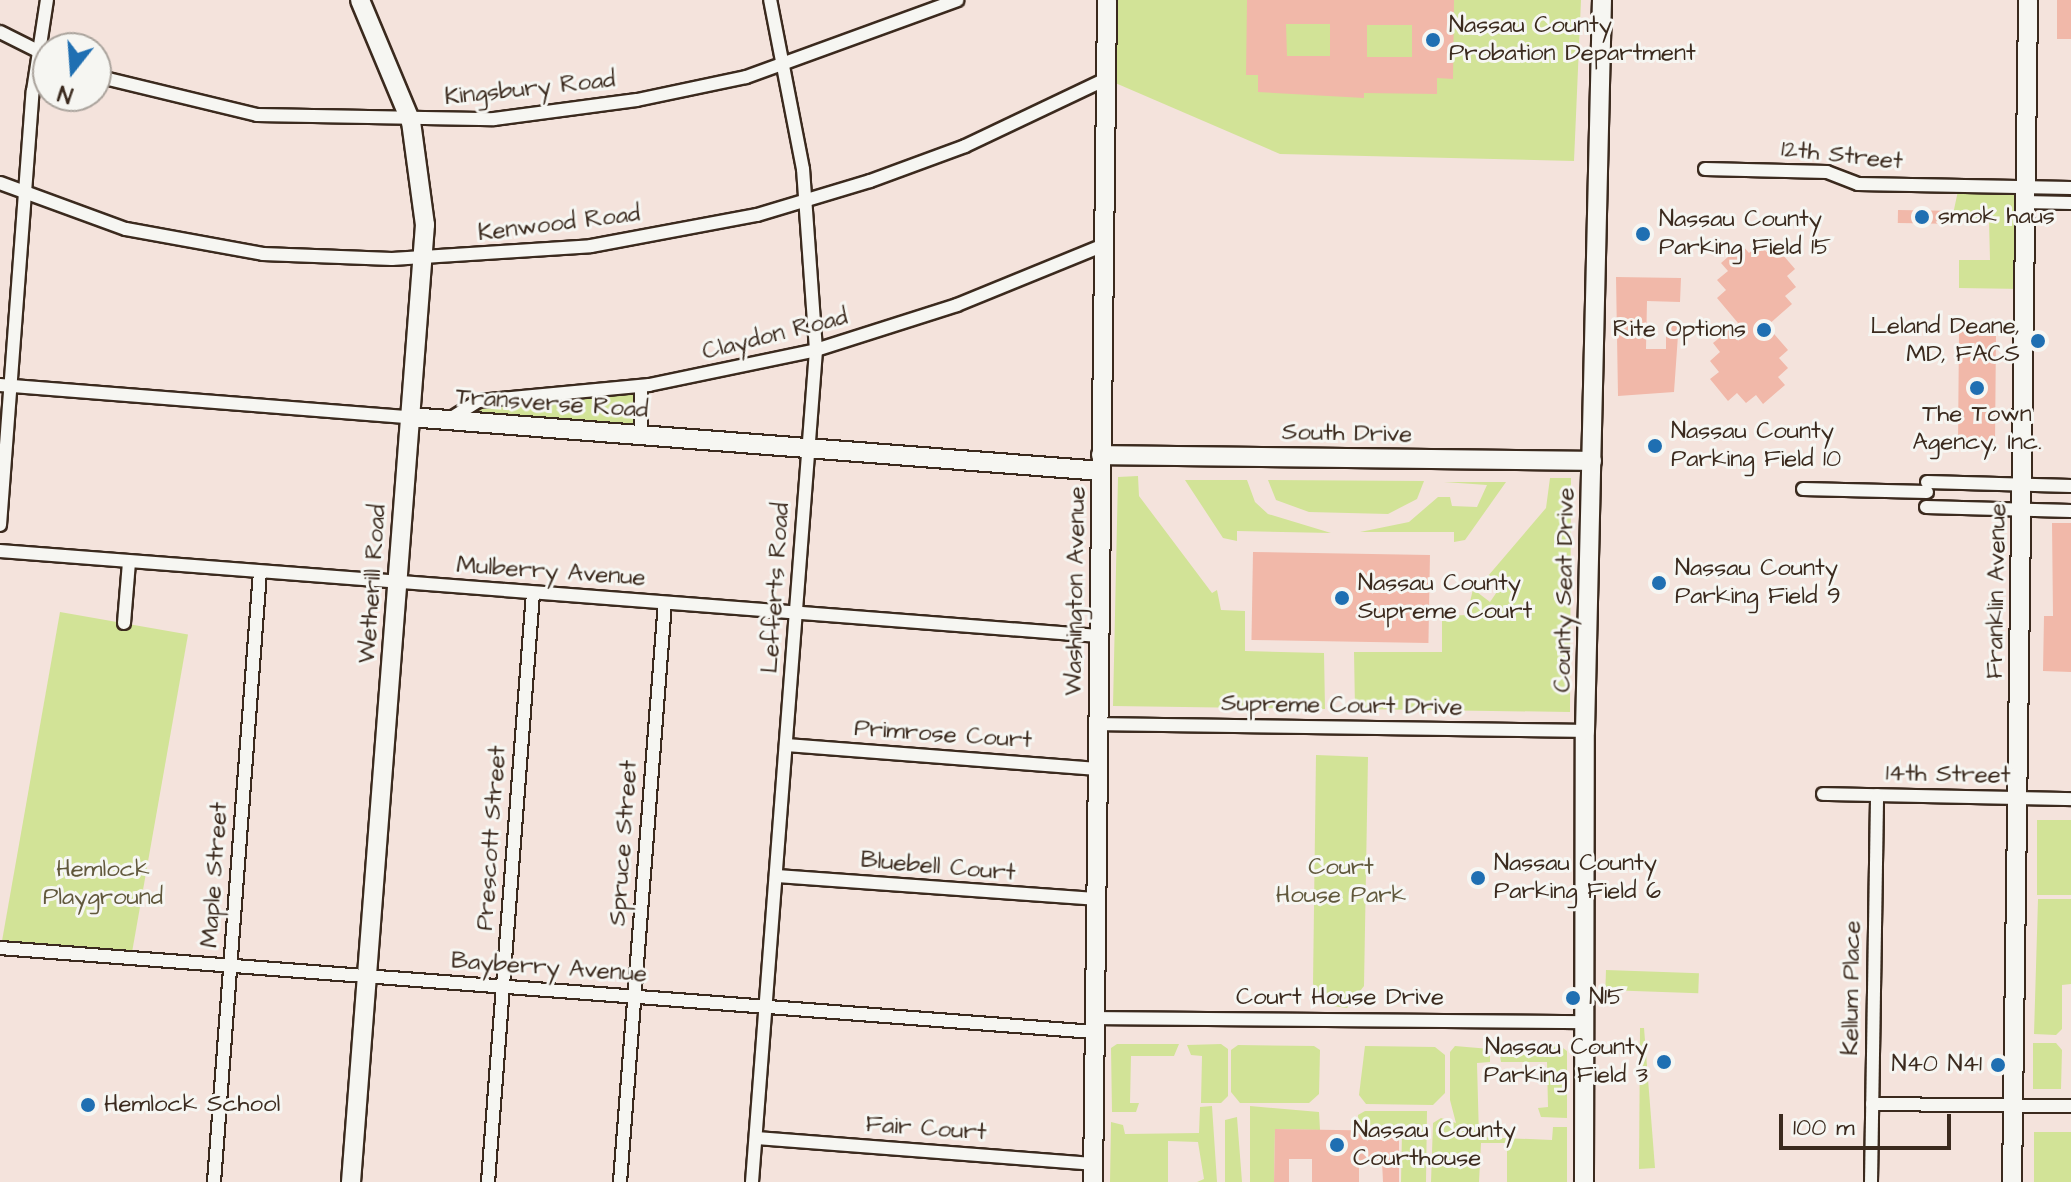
<!DOCTYPE html>
<html>
<head>
<meta charset="utf-8">
<style>
	body { margin:0 }
	#map { position:relative; width:2071px; height:1182px; overflow:hidden; background:#f4e3dc; font-family:"Architects Daughter",sans-serif }
	div>[style] { position:absolute }
	.green>* { inset:0; background:#d2e397; transform-origin:0 0 }
	.building>* { inset:0; background:#f1b8a9; transform-origin:0 0 }
	.roads { filter:drop-shadow(2px 0 #3b2a1e) drop-shadow(-2px 0 #3b2a1e) drop-shadow(0 2px #3b2a1e) drop-shadow(0 -2px #3b2a1e) }
	.street>* { height:12px; margin:-6px; padding:0 6px; transform-origin:6px; border-radius:6px; background:#f6f6f2 }
	.secondary>* { height:18px; margin:-9px; padding:0 9px; transform-origin:9px; border-radius:9px; background:#f6f6f2 }
	.dots>* { width:22px; height:22px; translate:-50% -50%; box-sizing:border-box; border:4px solid #f6f6f2; border-radius:50% }
	span { translate:-50% -50%; white-space:nowrap; text-align:center; line-height:1.15; -webkit-text-stroke:6px #f6f6f2; paint-order:stroke }
	.poi-label { font-size:24px; color:#3b2a1e }
	.left { translate:0 -50%; text-align:left }
	.right { translate:-100% -50%; text-align:right }
	.street-label { font-size:24px; color:#3b2a1e }
	.park-label { font-size:24px; color:#61583c }
	.north { position:absolute; left:32px; top:32px; width:80px; height:80px; box-sizing:border-box; background:#f6f6f2; border:2px solid #aba49d; border-radius:50%; rotate:197deg; font-size:22px; font-weight:700; line-height:32px; text-align:center; color:#3b2a1e }
	.north::after { content:''; display:block; margin:auto; width:28px; height:36px; background:#1f6fb2; clip-path:polygon(50% 0,100% 100%,50% 72%,0 100%) }
	.scale { position:absolute; left:1779px; top:1114px; width:172px; height:36px; box-sizing:border-box; border:4px solid #3b2a1e; border-top:0; padding-left:10px; font-size:24px; line-height:28px; white-space:nowrap; color:#3b2a1e; -webkit-text-stroke:6px #f6f6f2; paint-order:stroke }
</style>
</head>
<body>
<div id="map">
	<div class="green">
		<div style="clip-path:polygon(1114px 0,1581px 0,1574px 161px,1280px 154px,1113px 82px)"></div>
		<div style="clip-path:polygon(1959px 186px,2024px 187px,2023px 289px,1959px 288px,1959px 260px,1990px 260px,1989px 220px,1952px 219px)"></div>
		<div style="clip-path:polygon(641px 386px,641px 434px,448px 419px,468px 404px)"></div>
		<div style="clip-path:polygon(1138px 476px,1139px 496px,1212px 593px,1217px 590px,1221px 610px,1245px 611px,1245px 651px,1324px 653px,1325px 709px,1113px 706px,1118px 477px)"></div>
		<div style="clip-path:polygon(1550px 478px,1571px 478px,1570px 712px,1355px 709px,1354px 652px,1442px 652px,1442px 616px,1467px 615px,1473px 589px,1490px 602px,1501px 586px,1488px 576px,1546px 508px)"></div>
		<div style="clip-path:polygon(1185px 480px,1247px 480px,1255px 502px,1268px 514px,1331px 533px,1237px 531px,1237px 541px,1223px 538px)"></div>
		<div style="clip-path:polygon(1268px 480px,1424px 481px,1417px 499px,1388px 514px,1309px 512px,1276px 500px)"></div>
		<div style="clip-path:polygon(1444px 482px,1506px 482px,1465px 540px,1454px 542px,1454px 532px,1360px 532px,1409px 522px,1438px 497px,1450px 497px,1452px 506px,1477px 507px,1487px 485px)"></div>
		<div style="left:60px;top:612px;width:130px;height:335px;rotate:10deg"></div>
		<div style="clip-path:polygon(1316px 755px,1368px 757px,1364px 986px,1347px 1008px,1326px 1005px,1313px 984px)"></div>
		<div style="left:2037px;top:820px;width:34px;height:75px"></div>
		<div style="clip-path:polygon(2038px 899px,2071px 899px,2071px 984px,2062px 985px,2062px 1029px,2056px 1035px,2034px 1034px)"></div>
		<div style="left:1606px;top:970px;width:93px;height:20px;rotate:2deg"></div>
		<div style="clip-path:polygon(1640px 1028px,1644px 1028px,1655px 1168px,1639px 1169px)"></div>
		<div style="clip-path:polygon(2033px 1043px,2056px 1043px,2062px 1050px,2061px 1089px,2033px 1089px)"></div>
		<div style="clip-path:polygon(1117px 1044px,1179px 1044px,1174px 1056px,1131px 1056px,1130px 1103px,1139px 1103px,1136px 1112px,1112px 1112px,1111px 1048px)"></div>
		<div style="clip-path:polygon(1221px 1044px,1228px 1049px,1228px 1096px,1221px 1103px,1201px 1103px,1202px 1056px,1191px 1055px,1187px 1045px)"></div>
		<div style="clip-path:polygon(1238px 1045px,1314px 1046px,1320px 1050px,1319px 1094px,1309px 1103px,1240px 1103px,1231px 1092px,1231px 1050px)"></div>
		<div style="clip-path:polygon(1365px 1046px,1435px 1047px,1445px 1055px,1445px 1093px,1433px 1105px,1366px 1104px,1359px 1095px)"></div>
		<div style="clip-path:polygon(1455px 1046px,1490px 1049px,1490px 1062px,1477px 1063px,1479px 1137px,1552px 1140px,1553px 1127px,1567px 1127px,1567px 1182px,1507px 1182px,1507px 1143px,1481px 1143px,1479px 1182px,1431px 1182px,1433px 1123px,1441px 1118px,1456px 1123px,1450px 1100px,1450px 1052px)"></div>
		<div style="clip-path:polygon(1560px 1046px,1567px 1051px,1567px 1118px,1541px 1117px,1538px 1108px,1548px 1107px,1547px 1062px,1501px 1062px,1499px 1049px)"></div>
		<div style="clip-path:polygon(1212px 1106px,1217px 1182px,1197px 1182px,1204px 1179px,1198px 1142px,1168px 1141px,1168px 1182px,1110px 1182px,1111px 1122px,1123px 1125px,1125px 1134px,1199px 1133px,1200px 1107px)"></div>
		<div style="clip-path:polygon(1250px 1106px,1319px 1112px,1320px 1130px,1275px 1129px,1274px 1182px,1250px 1182px)"></div>
		<div style="clip-path:polygon(1365px 1111px,1427px 1111px,1426px 1182px,1401px 1182px,1402px 1132px,1359px 1130px,1358px 1115px)"></div>
		<div style="clip-path:polygon(1237px 1117px,1242px 1182px,1225px 1182px,1225px 1120px)"></div>
		<div style="left:2034px;top:1132px;width:37px;height:50px"></div>
	</div>
	<div class="building">
		<div style="clip-path:polygon(evenodd,1247px 0,1454px 0,1453px 79px,1437px 78px,1437px 94px,1364px 93px,1364px 98px,1258px 92px,1258px 75px,1246px 75px,1247px 0,1286px 24px,1330px 24px,1330px 56px,1287px 56px,1286px 24px,1247px 0,1367px 25px,1412px 25px,1412px 57px,1367px 57px,1367px 25px)"></div>
		<div style="left:2057px;top:0;width:14px;height:39px"></div>
		<div style="left:1898px;top:210px;width:47px;height:13px;rotate:1deg"></div>
		<div style="clip-path:polygon(1760px 244px,1769px 255px,1777px 248px,1795px 269px,1787px 276px,1796px 287px,1785px 296px,1792px 304px,1767px 326px,1788px 350px,1779px 358px,1788px 368px,1778px 377px,1785px 385px,1763px 404px,1756px 395px,1746px 403px,1737px 393px,1728px 401px,1710px 379px,1719px 372px,1710px 361px,1720px 352px,1713px 343px,1738px 323px,1717px 298px,1726px 290px,1717px 280px,1728px 271px,1721px 263px,1742px 245px,1749px 253px)"></div>
		<div style="clip-path:polygon(1616px 277px,1681px 278px,1680px 302px,1647px 301px,1646px 349px,1666px 349px,1666px 320px,1679px 321px,1674px 392px,1618px 396px)"></div>
		<div style="clip-path:polygon(1971px 327px,1996px 333px,1995px 444px,1982px 444px,1982px 449px,1958px 443px,1959px 332px)"></div>
		<div style="clip-path:polygon(2052px 523px,2071px 523px,2071px 672px,2043px 671px,2044px 616px,2053px 616px)"></div>
		<div style="left:1253px;top:552px;width:177px;height:88px;rotate:1deg"></div>
		<div style="clip-path:polygon(1275px 1129px,1399px 1131px,1399px 1182px,1383px 1182px,1382px 1161px,1359px 1161px,1359px 1182px,1312px 1182px,1312px 1159px,1289px 1159px,1289px 1182px,1274px 1182px)"></div>
	</div>
	<div class="roads">
		<div class="street">
			<div style="left:0;top:32px;width:54px;rotate:26.6deg"></div>
			<div style="left:96px;top:76px;width:166px;rotate:13.6deg"></div>
			<div style="left:257px;top:115px;width:237px;rotate:1deg"></div>
			<div style="left:494px;top:119px;width:144px;rotate:-7.6deg"></div>
			<div style="left:637px;top:100px;width:111px;rotate:-11.9deg"></div>
			<div style="left:746px;top:77px;width:225px;rotate:-20deg"></div>
			<div style="left:1705px;top:169px;width:122px;rotate:1.4deg"></div>
			<div style="left:1827px;top:172px;width:33px;rotate:21deg"></div>
			<div style="left:1858px;top:184px;width:213px;rotate:1.1deg"></div>
			<div style="left:0;top:183px;width:134px;rotate:20.1deg"></div>
			<div style="left:126px;top:229px;width:139px;rotate:10.3deg"></div>
			<div style="left:263px;top:254px;width:129px;rotate:2.2deg"></div>
			<div style="left:392px;top:259px;width:199px;rotate:-3.7deg"></div>
			<div style="left:591px;top:246px;width:169px;rotate:-10.6deg"></div>
			<div style="left:757px;top:215px;width:118px;rotate:-16.7deg"></div>
			<div style="left:870px;top:181px;width:101px;rotate:-20.2deg"></div>
			<div style="left:965px;top:146px;width:156px;rotate:-25.4deg"></div>
			<div style="left:2023px;top:202px;width:48px;rotate:1.2deg"></div>
			<div style="left:0;top:385px;width:410px;rotate:4.5deg"></div>
			<div style="left:448px;top:420px;width:36px;rotate:-32deg"></div>
			<div style="left:479px;top:401px;width:171px;rotate:-5.4deg"></div>
			<div style="left:649px;top:385px;width:171px;rotate:-11.8deg"></div>
			<div style="left:816px;top:350px;width:148px;rotate:-17.7deg"></div>
			<div style="left:957px;top:305px;width:159px;rotate:-22.2deg"></div>
			<div style="left:641px;top:435px;width:49px;rotate:-90deg"></div>
			<div style="left:1927px;top:482px;width:144px;rotate:1.6deg"></div>
			<div style="left:1803px;top:489px;width:124px;rotate:1.4deg"></div>
			<div style="left:1926px;top:507px;width:145px;rotate:1.6deg"></div>
			<div style="left:0;top:525px;width:435px;rotate:-85.7deg"></div>
			<div style="left:33px;top:91px;width:92px;rotate:-81.3deg"></div>
			<div style="left:0;top:551px;width:1102px;rotate:4.42deg"></div>
			<div style="left:124px;top:623px;width:61px;rotate:-85.3deg"></div>
			<div style="left:1098px;top:724px;width:487px;rotate:0.8deg"></div>
			<div style="left:786px;top:745px;width:313px;rotate:4.4deg"></div>
			<div style="left:1823px;top:794px;width:248px;rotate:1.2deg"></div>
			<div style="left:776px;top:876px;width:321px;rotate:4.1deg"></div>
			<div style="left:0;top:948px;width:1097px;rotate:4.39deg"></div>
			<div style="left:1095px;top:1018px;width:491px;rotate:0.5deg"></div>
			<div style="left:1872px;top:1104px;width:199px;rotate:0.6deg"></div>
			<div style="left:756px;top:1138px;width:338px;rotate:4.4deg"></div>
			<div style="left:214px;top:1182px;width:612px;rotate:-85.69deg"></div>
			<div style="left:488px;top:1182px;width:591px;rotate:-85.63deg"></div>
			<div style="left:620px;top:1182px;width:581px;rotate:-85.56deg"></div>
			<div style="left:752px;top:1182px;width:834px;rotate:-85.6deg"></div>
			<div style="left:816px;top:350px;width:181px;rotate:-94.1deg"></div>
			<div style="left:803px;top:169px;width:172px;rotate:-101deg"></div>
			<div style="left:1871px;top:1182px;width:387px;rotate:-89.1deg"></div>
		</div>
		<div class="secondary">
			<div style="left:409px;top:417px;width:694px;rotate:4.46deg"></div>
			<div style="left:1101px;top:455px;width:491px;rotate:0.7deg"></div>
			<div style="left:351px;top:1182px;width:960px;rotate:-85.58deg"></div>
			<div style="left:425px;top:225px;width:104px;rotate:-97.7deg"></div>
			<div style="left:411px;top:122px;width:132px;rotate:-112.7deg"></div>
			<div style="left:1093px;top:1182px;width:1182px;rotate:-89.32deg"></div>
			<div style="left:1584px;top:1182px;width:451px;rotate:-89.9deg"></div>
			<div style="left:1585px;top:731px;width:731px;rotate:-88.67deg"></div>
			<div style="left:2012px;top:1182px;width:1182px;rotate:-89.22deg"></div>
		</div>
	</div>
	<div class="dots">
		<div style="left:1433px;top:40px;background:#1f6fb2"></div>
		<div style="left:1922px;top:217px;background:#1f6fb2"></div>
		<div style="left:1643px;top:234px;background:#1f6fb2"></div>
		<div style="left:1764px;top:330px;background:#1f6fb2"></div>
		<div style="left:2038px;top:341px;background:#1f6fb2"></div>
		<div style="left:1977px;top:388px;background:#1f6fb2"></div>
		<div style="left:1655px;top:446px;background:#1f6fb2"></div>
		<div style="left:1659px;top:583px;background:#1f6fb2"></div>
		<div style="left:1342px;top:598px;background:#1f6fb2"></div>
		<div style="left:1478px;top:878px;background:#1f6fb2"></div>
		<div style="left:1573px;top:998px;background:#1f6fb2"></div>
		<div style="left:1664px;top:1062px;background:#1f6fb2"></div>
		<div style="left:1998px;top:1065px;background:#1f6fb2"></div>
		<div style="left:88px;top:1105px;background:#1f6fb2"></div>
		<div style="left:1337px;top:1145px;background:#1f6fb2"></div>
	</div>
	<div class="poi-label">
		<span class="left" style="left:1449px;top:40px">Nassau County<br>Probation Department</span>
		<span class="left" style="left:1938px;top:217px">smok haus</span>
		<span class="left" style="left:1659px;top:234px">Nassau County<br>Parking Field 15</span>
		<span class="right" style="left:2020px;top:341px">Leland Deane,<br>MD, FACS</span>
		<span class="right" style="left:1746px;top:330px">Rite Options</span>
		<span style="left:1977px;top:429px">The Town<br>Agency, Inc.</span>
		<span class="left" style="left:1671px;top:446px">Nassau County<br>Parking Field 10</span>
		<span class="left" style="left:1675px;top:583px">Nassau County<br>Parking Field 9</span>
		<span class="left" style="left:1358px;top:598px">Nassau County<br>Supreme Court</span>
		<span class="left" style="left:1494px;top:878px">Nassau County<br>Parking Field 6</span>
		<span class="left" style="left:1589px;top:998px">N15</span>
		<span class="right" style="left:1648px;top:1062px">Nassau County<br>Parking Field 3</span>
		<span class="right" style="left:1982px;top:1065px">N40 N41</span>
		<span class="left" style="left:104px;top:1105px">Hemlock School</span>
		<span class="left" style="left:1353px;top:1145px">Nassau County<br>Courthouse</span>
	</div>
	<div class="street-label">
		<span style="left:530px;top:89px;rotate:-6deg">Kingsbury Road</span>
		<span style="left:1842px;top:156px;rotate:6deg">12th Street</span>
		<span style="left:559px;top:224px;rotate:-7deg">Kenwood Road</span>
		<span style="left:775px;top:335px;rotate:-14deg">Claydon Road</span>
		<span style="left:552px;top:404px;rotate:4deg">Transverse Road</span>
		<span style="left:1347px;top:434px;rotate:1deg">South Drive</span>
		<span style="left:551px;top:572px;rotate:4deg">Mulberry Avenue</span>
		<span style="left:373px;top:584px;rotate:-86deg">Wetherill Road</span>
		<span style="left:776px;top:588px;rotate:-86deg">Lefferts Road</span>
		<span style="left:1565px;top:590px;rotate:-89deg">County Seat Drive</span>
		<span style="left:1076px;top:591px;rotate:-89deg">Washington Avenue</span>
		<span style="left:1997px;top:591px;rotate:-89deg">Franklin Avenue</span>
		<span style="left:1342px;top:706px;rotate:1deg">Supreme Court Drive</span>
		<span style="left:943px;top:735px;rotate:4deg">Primrose Court</span>
		<span style="left:1948px;top:775px;rotate:1deg">14th Street</span>
		<span style="left:492px;top:838px;rotate:-86deg">Prescott Street</span>
		<span style="left:624px;top:843px;rotate:-86deg">Spruce Street</span>
		<span style="left:938px;top:867px;rotate:5deg">Bluebell Court</span>
		<span style="left:215px;top:875px;rotate:-86deg">Maple Street</span>
		<span style="left:549px;top:968px;rotate:4deg">Bayberry Avenue</span>
		<span style="left:1852px;top:988px;rotate:-89deg">Kellum Place</span>
		<span style="left:1340px;top:998px">Court House Drive</span>
		<span style="left:926px;top:1129px;rotate:4deg">Fair Court</span>
	</div>
	<div class="park-label">
		<span style="left:1341px;top:882px">Court<br>House Park</span>
		<span style="left:103px;top:884px">Hemlock<br>Playground</span>
	</div>
	<div class="north">N</div>
	<div class="scale">100 m</div>
</div>
</body>
</html>
